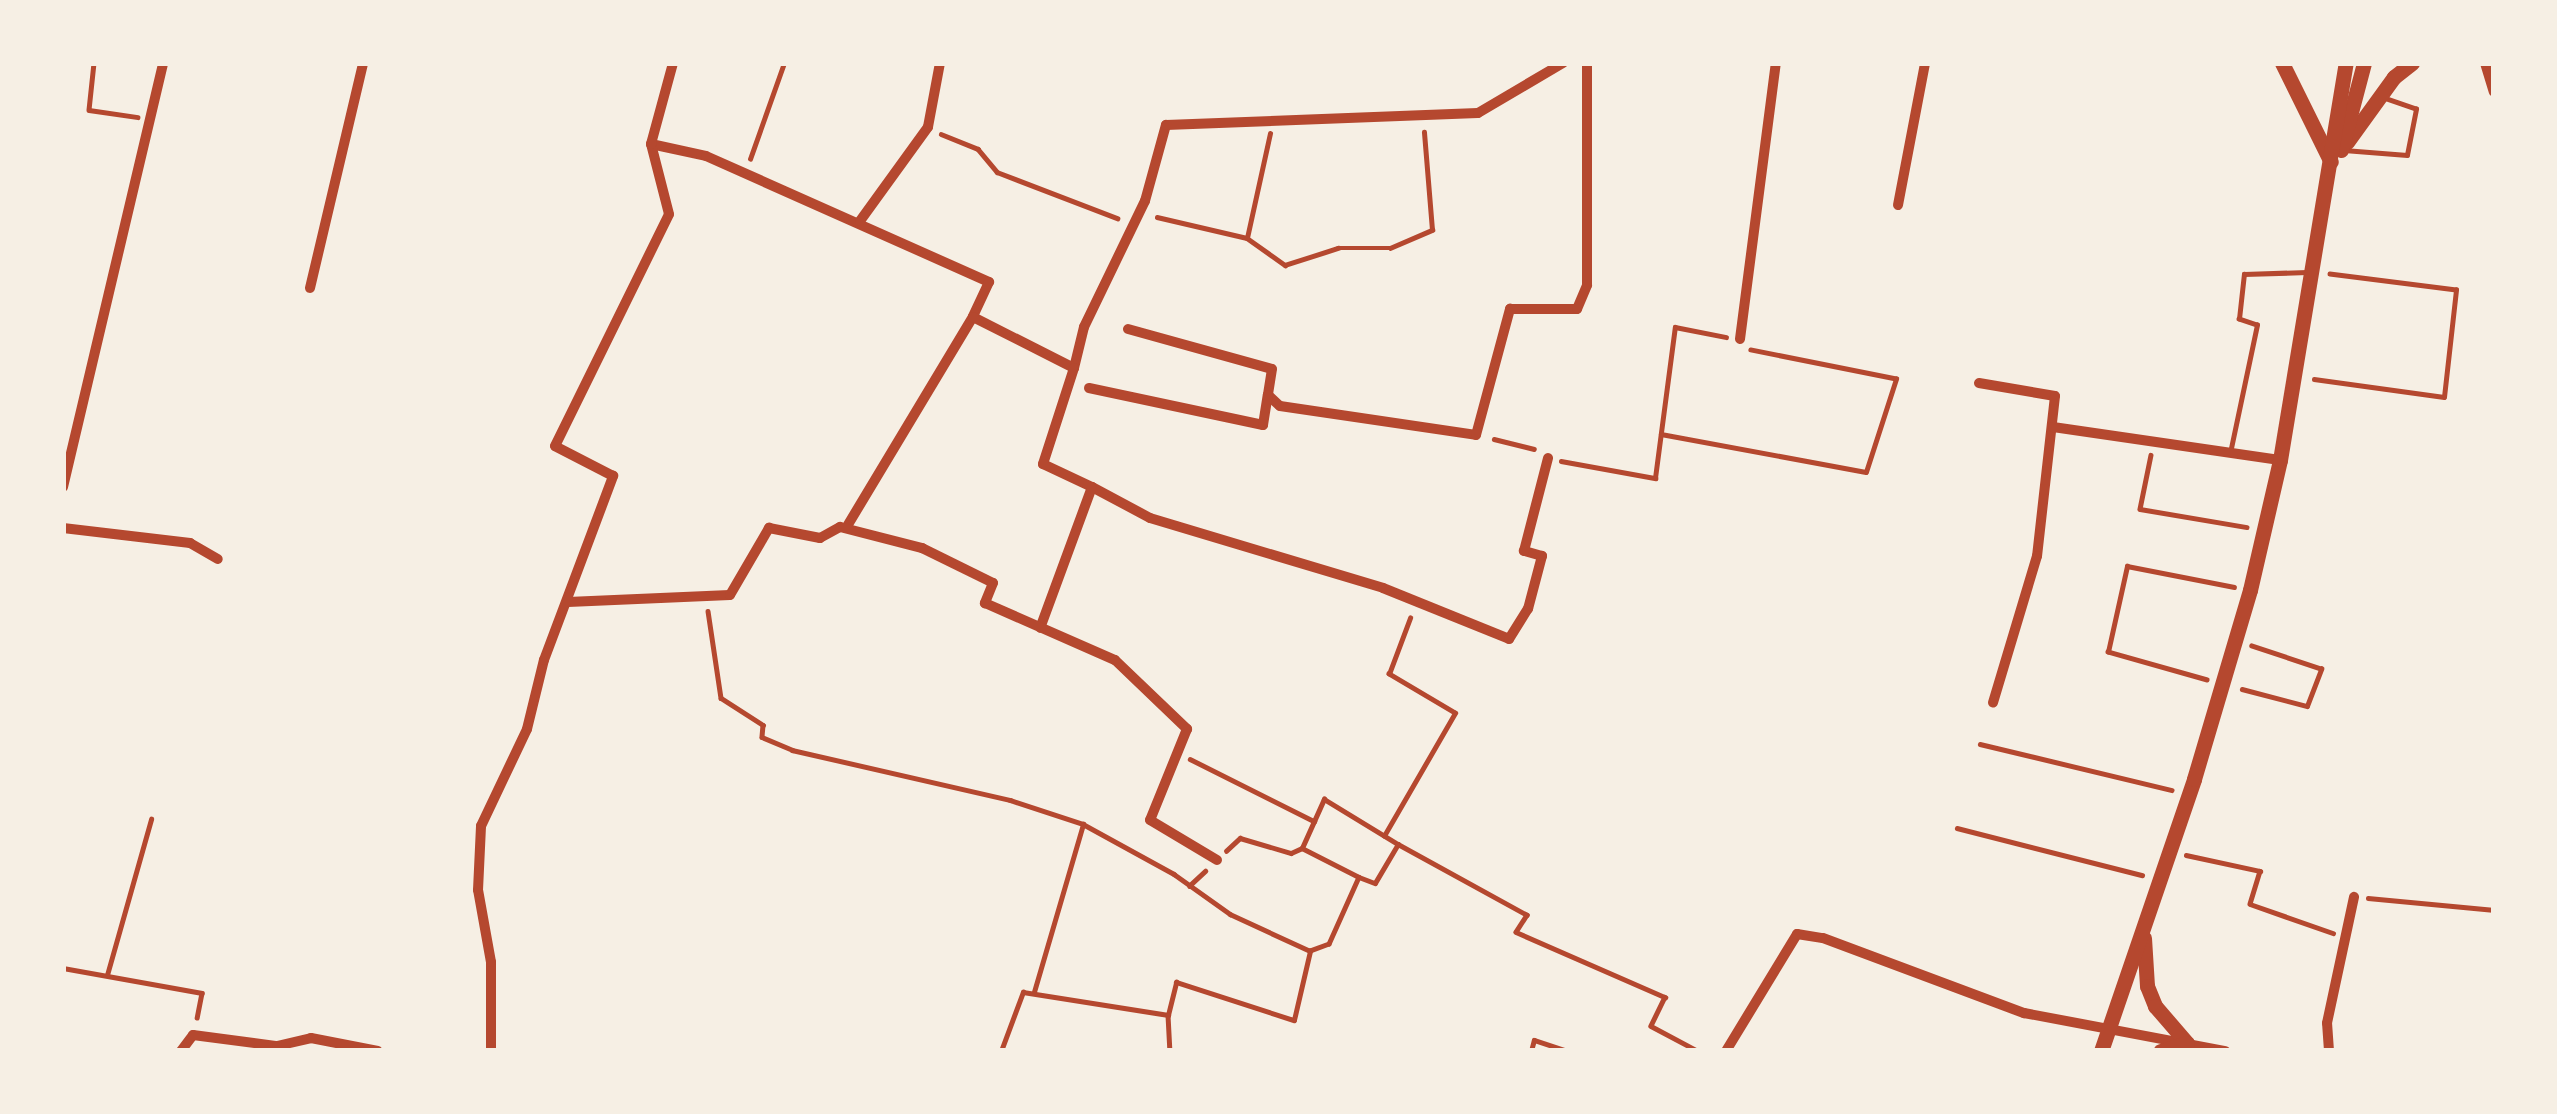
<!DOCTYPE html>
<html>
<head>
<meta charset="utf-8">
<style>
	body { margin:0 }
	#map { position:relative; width:2557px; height:1114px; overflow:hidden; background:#f6efe4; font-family:Montserrat,sans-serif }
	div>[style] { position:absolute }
	.path>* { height:4.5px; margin:-2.25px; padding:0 2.25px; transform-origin:2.25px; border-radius:2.25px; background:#b5482f }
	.service>* { height:4.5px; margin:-2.25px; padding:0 2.25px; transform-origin:2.25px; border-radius:2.25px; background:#b5482f }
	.minor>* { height:10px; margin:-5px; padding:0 5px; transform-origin:5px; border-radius:5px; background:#b5482f }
	.secondary>* { height:15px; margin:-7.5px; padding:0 7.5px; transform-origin:7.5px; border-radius:7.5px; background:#b5482f }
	span { translate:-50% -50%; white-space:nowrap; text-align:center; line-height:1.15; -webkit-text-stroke:10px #f6efe4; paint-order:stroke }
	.frame { position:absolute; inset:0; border:66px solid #f6efe4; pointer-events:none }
</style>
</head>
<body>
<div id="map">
	<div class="path">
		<div style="left:94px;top:63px;width:47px;rotate:96.1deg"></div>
		<div style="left:89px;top:110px;width:49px;rotate:8.3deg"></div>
		<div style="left:941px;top:134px;width:40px;rotate:22deg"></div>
		<div style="left:978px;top:149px;width:30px;rotate:50deg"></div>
		<div style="left:997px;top:172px;width:129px;rotate:21deg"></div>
		<div style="left:750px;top:159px;width:102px;rotate:-70.5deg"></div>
		<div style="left:1157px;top:217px;width:92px;rotate:13.1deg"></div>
		<div style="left:1247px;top:238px;width:47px;rotate:35.4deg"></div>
		<div style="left:1285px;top:265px;width:56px;rotate:-17.8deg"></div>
		<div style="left:1338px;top:248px;width:52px"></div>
		<div style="left:1390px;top:248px;width:46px;rotate:-23.2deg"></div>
		<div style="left:1432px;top:230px;width:98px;rotate:-94.7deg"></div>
		<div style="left:1247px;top:238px;width:107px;rotate:-77.6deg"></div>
		<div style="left:2314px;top:379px;width:131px;rotate:7.9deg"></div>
		<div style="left:2444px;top:397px;width:108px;rotate:-83.6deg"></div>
		<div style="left:2456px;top:290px;width:127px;rotate:-172.8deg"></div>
		<div style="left:1661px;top:434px;width:208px;rotate:10.5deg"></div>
		<div style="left:1866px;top:472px;width:98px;rotate:-72.1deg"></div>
		<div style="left:1896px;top:379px;width:148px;rotate:-168.7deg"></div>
		<div style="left:1494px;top:439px;width:41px;rotate:14deg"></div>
		<div style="left:2151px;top:455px;width:55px;rotate:101.5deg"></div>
		<div style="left:2140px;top:509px;width:108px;rotate:9.6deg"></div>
		<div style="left:1561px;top:461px;width:96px;rotate:10.3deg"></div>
		<div style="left:1655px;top:478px;width:152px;rotate:-82.5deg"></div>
		<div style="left:1675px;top:327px;width:52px;rotate:11.1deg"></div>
		<div style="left:708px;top:611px;width:88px;rotate:81.5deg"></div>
		<div style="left:721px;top:698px;width:50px;rotate:32.7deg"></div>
		<div style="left:763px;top:725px;width:12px;rotate:95deg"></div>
		<div style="left:762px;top:737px;width:33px;rotate:23deg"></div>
		<div style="left:792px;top:750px;width:224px;rotate:12.9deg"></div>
		<div style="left:1010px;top:800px;width:77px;rotate:18.2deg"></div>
		<div style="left:1083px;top:824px;width:104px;rotate:28.8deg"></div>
		<div style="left:1174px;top:874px;width:69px;rotate:35.5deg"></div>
		<div style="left:1230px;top:914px;width:88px;rotate:24.8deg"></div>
		<div style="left:2207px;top:680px;width:103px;rotate:-164.2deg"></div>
		<div style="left:2108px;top:652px;width:88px;rotate:-77.5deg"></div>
		<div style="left:2127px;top:566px;width:109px;rotate:11.1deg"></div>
		<div style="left:2242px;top:689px;width:67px;rotate:14.7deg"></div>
		<div style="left:2307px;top:706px;width:40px;rotate:-69deg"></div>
		<div style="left:2321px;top:669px;width:73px;rotate:-161.6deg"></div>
		<div style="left:1980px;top:744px;width:197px;rotate:13.5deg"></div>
		<div style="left:1190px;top:759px;width:139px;rotate:26.6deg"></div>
		<div style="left:1957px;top:828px;width:191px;rotate:14.3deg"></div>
		<div style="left:1384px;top:836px;width:142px;rotate:-60deg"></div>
		<div style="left:1455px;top:713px;width:77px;rotate:-149.4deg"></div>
		<div style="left:1389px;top:674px;width:60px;rotate:-69.4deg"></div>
		<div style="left:1302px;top:848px;width:54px;rotate:-65.8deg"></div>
		<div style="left:1324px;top:799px;width:84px;rotate:31.4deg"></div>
		<div style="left:1226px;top:851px;width:19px;rotate:-43deg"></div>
		<div style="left:1240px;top:838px;width:53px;rotate:16.4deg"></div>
		<div style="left:1291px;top:853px;width:12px;rotate:-24deg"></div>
		<div style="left:1302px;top:848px;width:64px;rotate:27deg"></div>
		<div style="left:1359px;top:877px;width:73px;rotate:114.1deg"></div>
		<div style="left:1329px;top:944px;width:20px;rotate:160deg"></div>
		<div style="left:2186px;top:855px;width:76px;rotate:12.2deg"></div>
		<div style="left:2260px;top:871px;width:34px;rotate:107deg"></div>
		<div style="left:2250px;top:904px;width:88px;rotate:19.3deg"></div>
		<div style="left:1359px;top:877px;width:17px;rotate:21deg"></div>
		<div style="left:1375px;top:883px;width:45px;rotate:-59.5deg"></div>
		<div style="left:1398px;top:844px;width:147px;rotate:28.8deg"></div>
		<div style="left:1527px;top:915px;width:20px;rotate:123deg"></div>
		<div style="left:1516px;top:932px;width:163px;rotate:23.6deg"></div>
		<div style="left:1665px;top:997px;width:32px;rotate:116deg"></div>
		<div style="left:1651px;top:1026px;width:53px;rotate:28deg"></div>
		<div style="left:1189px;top:886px;width:22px;rotate:-43deg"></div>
		<div style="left:2368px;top:898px;width:127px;rotate:5.4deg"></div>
		<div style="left:63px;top:968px;width:141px;rotate:10.2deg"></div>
		<div style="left:202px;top:993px;width:25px;rotate:101deg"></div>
		<div style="left:107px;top:975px;width:162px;rotate:-74.2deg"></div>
		<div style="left:1034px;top:992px;width:175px;rotate:-73.7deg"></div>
		<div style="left:1168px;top:1015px;width:34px;rotate:-76deg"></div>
		<div style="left:1176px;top:982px;width:124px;rotate:17.9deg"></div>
		<div style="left:1294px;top:1020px;width:71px;rotate:-76.9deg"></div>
		<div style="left:1001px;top:1051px;width:63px;rotate:-69.6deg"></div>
		<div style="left:1023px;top:992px;width:147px;rotate:9deg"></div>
		<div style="left:1168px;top:1015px;width:36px;rotate:87deg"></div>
		<div style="left:1531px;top:1051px;width:11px;rotate:-75deg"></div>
		<div style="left:1534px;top:1040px;width:36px;rotate:18deg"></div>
	</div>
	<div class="service">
		<div style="left:2344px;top:150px;width:63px;rotate:4.5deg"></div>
		<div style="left:2407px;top:155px;width:47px;rotate:-78.9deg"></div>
		<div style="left:2416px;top:109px;width:34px;rotate:-161deg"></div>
		<div style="left:2230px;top:453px;width:131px;rotate:-78.1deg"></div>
		<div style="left:2257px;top:325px;width:19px;rotate:-162deg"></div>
		<div style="left:2239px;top:319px;width:45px;rotate:-83.7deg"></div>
		<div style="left:2244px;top:274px;width:63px;rotate:-1.8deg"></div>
	</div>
	<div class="minor">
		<div style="left:2485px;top:63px;width:30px;rotate:73deg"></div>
		<div style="left:651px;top:144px;width:56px;rotate:12.3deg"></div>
		<div style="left:706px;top:156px;width:310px;rotate:24deg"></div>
		<div style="left:989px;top:282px;width:38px;rotate:115deg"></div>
		<div style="left:1898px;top:205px;width:145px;rotate:-79.2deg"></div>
		<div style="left:860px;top:221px;width:116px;rotate:-54.1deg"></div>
		<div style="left:928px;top:127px;width:65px;rotate:-79.4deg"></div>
		<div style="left:310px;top:288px;width:231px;rotate:-76.7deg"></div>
		<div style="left:1128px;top:329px;width:149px;rotate:15.5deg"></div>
		<div style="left:1272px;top:369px;width:26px;rotate:99deg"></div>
		<div style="left:1268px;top:395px;width:16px;rotate:43deg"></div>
		<div style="left:1280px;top:406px;width:198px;rotate:8.4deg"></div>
		<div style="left:1476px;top:435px;width:131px;rotate:-74.9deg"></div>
		<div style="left:1510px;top:309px;width:67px"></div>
		<div style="left:1577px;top:309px;width:26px;rotate:-67deg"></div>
		<div style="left:1587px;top:285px;width:222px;rotate:-90deg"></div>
		<div style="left:1740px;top:339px;width:278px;rotate:-82.6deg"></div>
		<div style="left:1074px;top:368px;width:42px;rotate:-76.3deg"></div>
		<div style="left:1084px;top:327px;width:140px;rotate:-64.2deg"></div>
		<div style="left:1145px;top:201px;width:79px;rotate:-74.6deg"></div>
		<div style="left:1166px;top:125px;width:312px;rotate:-2.2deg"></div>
		<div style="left:1478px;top:113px;width:99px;rotate:-30.5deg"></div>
		<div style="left:1979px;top:383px;width:77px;rotate:9.7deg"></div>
		<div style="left:2055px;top:396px;width:161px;rotate:96.4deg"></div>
		<div style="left:2037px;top:556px;width:153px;rotate:106.7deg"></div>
		<div style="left:1089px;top:388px;width:178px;rotate:12deg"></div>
		<div style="left:1263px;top:425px;width:30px;rotate:-81deg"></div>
		<div style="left:2053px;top:427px;width:229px;rotate:8.3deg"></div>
		<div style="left:63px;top:487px;width:436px;rotate:-76.7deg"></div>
		<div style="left:1092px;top:487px;width:66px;rotate:28.1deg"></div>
		<div style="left:1150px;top:518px;width:243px;rotate:16.7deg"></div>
		<div style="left:1383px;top:588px;width:136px;rotate:22deg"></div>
		<div style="left:1509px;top:639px;width:36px;rotate:-58deg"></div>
		<div style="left:1528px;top:609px;width:55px;rotate:-75.2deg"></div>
		<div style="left:1542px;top:556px;width:19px;rotate:-164deg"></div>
		<div style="left:1524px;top:551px;width:96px;rotate:-75.5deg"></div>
		<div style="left:63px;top:528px;width:128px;rotate:6.7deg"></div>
		<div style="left:190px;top:543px;width:32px;rotate:30deg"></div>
		<div style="left:846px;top:528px;width:246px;rotate:-59deg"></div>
		<div style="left:973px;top:317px;width:113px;rotate:26.8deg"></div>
		<div style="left:1074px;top:368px;width:101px;rotate:107.9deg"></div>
		<div style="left:1043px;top:464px;width:54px;rotate:25.1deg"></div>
		<div style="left:1092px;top:487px;width:150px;rotate:110.2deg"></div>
		<div style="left:568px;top:602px;width:162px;rotate:-2.5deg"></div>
		<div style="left:730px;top:595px;width:78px;rotate:-59.8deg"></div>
		<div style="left:769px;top:528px;width:52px;rotate:11.1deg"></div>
		<div style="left:820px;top:538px;width:23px;rotate:-29deg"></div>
		<div style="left:840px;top:527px;width:85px;rotate:14.4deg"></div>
		<div style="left:922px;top:548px;width:79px;rotate:26.2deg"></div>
		<div style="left:993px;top:583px;width:22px;rotate:112deg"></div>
		<div style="left:985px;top:603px;width:142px;rotate:23.7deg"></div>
		<div style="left:1115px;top:660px;width:100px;rotate:43.8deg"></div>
		<div style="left:1187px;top:729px;width:98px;rotate:112.1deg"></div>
		<div style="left:1150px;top:820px;width:78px;rotate:30.8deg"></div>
		<div style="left:181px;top:1051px;width:20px;rotate:-53deg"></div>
		<div style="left:193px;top:1035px;width:85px;rotate:7.5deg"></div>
		<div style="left:277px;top:1046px;width:35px;rotate:-13deg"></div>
		<div style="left:311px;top:1038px;width:68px;rotate:11deg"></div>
		<div style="left:491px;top:1051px;width:89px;rotate:-90deg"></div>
		<div style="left:491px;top:962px;width:73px;rotate:-100.2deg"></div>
		<div style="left:478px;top:890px;width:64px;rotate:-87.3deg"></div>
		<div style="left:481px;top:826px;width:107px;rotate:-64.6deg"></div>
		<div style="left:527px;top:729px;width:71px;rotate:-76.2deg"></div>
		<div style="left:544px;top:660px;width:197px;rotate:-69.4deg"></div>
		<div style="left:613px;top:476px;width:65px;rotate:-152.7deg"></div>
		<div style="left:555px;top:446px;width:258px;rotate:-63.8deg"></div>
		<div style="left:669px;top:214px;width:72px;rotate:-104.4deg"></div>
		<div style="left:651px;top:144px;width:84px;rotate:-74.8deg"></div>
		<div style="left:1726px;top:1051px;width:137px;rotate:-58.7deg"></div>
		<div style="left:1797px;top:934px;width:26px;rotate:9deg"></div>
		<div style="left:1823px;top:938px;width:215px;rotate:20.5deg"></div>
		<div style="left:2024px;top:1013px;width:205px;rotate:10.7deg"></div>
		<div style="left:2329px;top:1051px;width:28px;rotate:-94deg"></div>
		<div style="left:2327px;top:1023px;width:129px;rotate:-77.9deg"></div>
	</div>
	<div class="secondary">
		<div style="left:2282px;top:63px;width:110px;rotate:63.7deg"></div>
		<div style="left:2347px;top:142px;width:80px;rotate:-54.1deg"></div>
		<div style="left:2394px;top:77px;width:23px;rotate:-38deg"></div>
		<div style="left:2341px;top:150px;width:90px;rotate:-75.2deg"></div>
		<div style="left:2144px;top:938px;width:48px;rotate:86.4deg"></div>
		<div style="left:2147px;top:986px;width:22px;rotate:68deg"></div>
		<div style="left:2155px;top:1006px;width:49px;rotate:49.1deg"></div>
		<div style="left:2187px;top:1043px;width:28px;rotate:163deg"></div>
		<div style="left:2101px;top:1051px;width:287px;rotate:-71.1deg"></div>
		<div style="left:2194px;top:779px;width:197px;rotate:-73.5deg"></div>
		<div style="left:2250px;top:590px;width:133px;rotate:-77deg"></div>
		<div style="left:2280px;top:460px;width:402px;rotate:-80.6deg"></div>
	</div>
	<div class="frame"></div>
</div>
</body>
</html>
